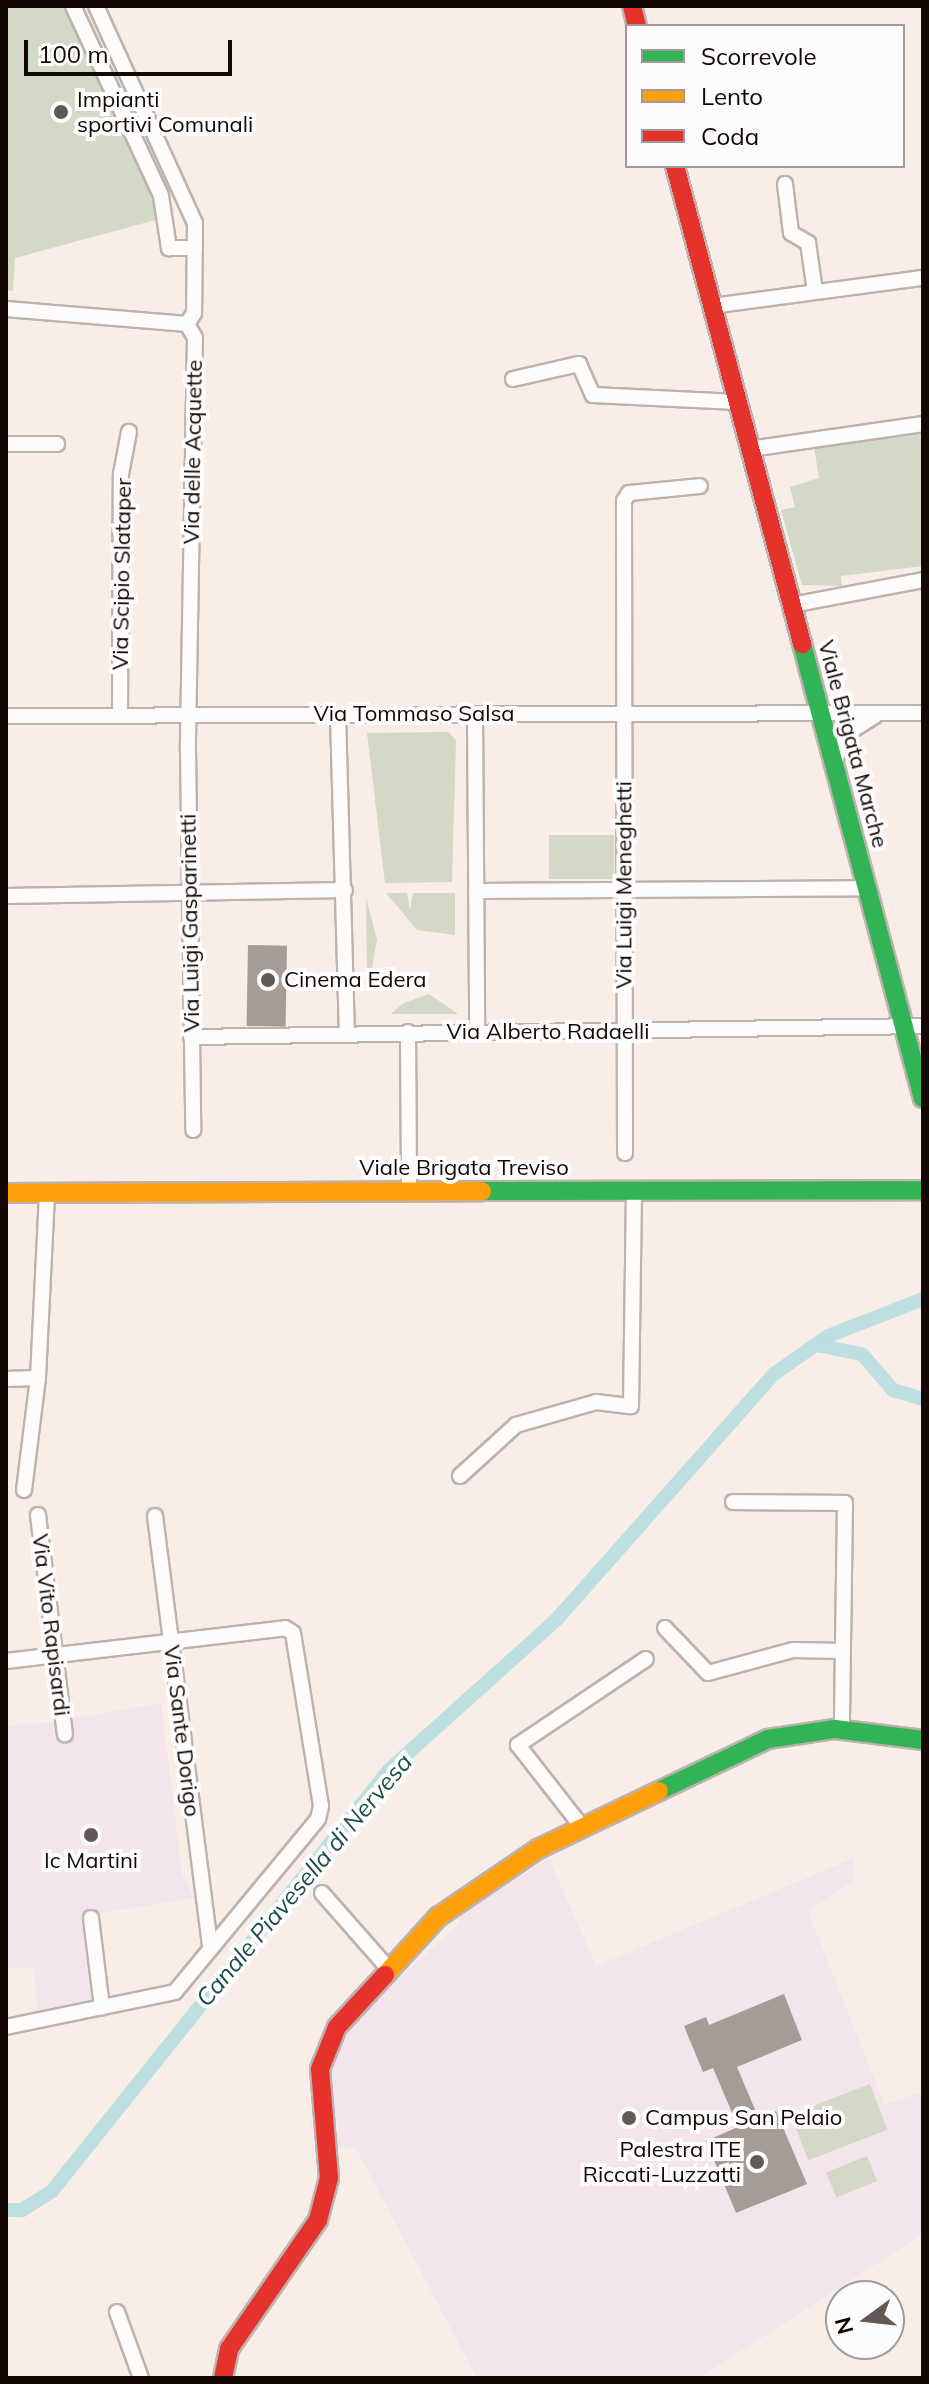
<!DOCTYPE html>
<html>
<head>
<meta charset="utf-8">
<style>
	body { margin:0 }
	#map { position:relative; width:929px; height:2384px; overflow:hidden; background:#f8ede7; font-family:Mulish,sans-serif }
	div>[style] { position:absolute }
	.education>* { inset:0; background:#f4e5ec }
	.green>* { inset:0; background:#d3d8c7; transform-origin:0 0 }
	.canal>* { height:14px; margin:-7px; padding:0 7px; transform-origin:7px; border-radius:7px; background:#bddfdf }
	.building>* { inset:0; background:#a69c96; transform-origin:0 0 }
	.roads { filter:drop-shadow(2px 0 #bdb2ad) drop-shadow(-2px 0 #bdb2ad) drop-shadow(0 2px #bdb2ad) drop-shadow(0 -2px #bdb2ad) }
	.street>* { height:14px; margin:-7px; padding:0 7px; transform-origin:7px; border-radius:7px; background:#fefcfb }
	.fast>* { height:18px; margin:-9px; padding:0 9px; transform-origin:9px; border-radius:9px; background:#30b455 }
	.slow>* { height:18px; margin:-9px; padding:0 9px; transform-origin:9px; border-radius:9px; background:#ff9f0a }
	.jam>* { height:18px; margin:-9px; padding:0 9px; transform-origin:9px; border-radius:9px; background:#e5322d }
	.dots>* { width:22px; height:22px; translate:-50% -50%; box-sizing:border-box; border:4px solid #fcfcfc; border-radius:50% }
	span { translate:-50% -50%; white-space:nowrap; text-align:center; line-height:1.15; -webkit-text-stroke:8px #fcfcfc; paint-order:stroke }
	.poi-label { font-size:22px; color:#130804 }
	.left { translate:0 -50%; text-align:left }
	.right { translate:-100% -50%; text-align:right }
	.street-label { font-size:22px; color:#130804 }
	.water-label { font-size:24px; color:#1b4b4d; font-style:italic }
	.frame { position:absolute; inset:0; border:8px solid #130804; pointer-events:none }
	.legend { position:absolute; left:625px; top:24px; width:280px; height:144px; box-sizing:border-box; background:#fcfcfc; border:2px solid #9f9a99; margin:0; padding:10px 14px; list-style:none; font-size:24px; color:#130804 }
	.legend li { display:flex; align-items:center; gap:16px; height:40px }
	.legend b { width:40px; border:2px solid #9f9a99 }
	.north { position:absolute; left:825px; top:2280px; width:80px; height:80px; box-sizing:border-box; background:#fcfcfc; border:2px solid #9f9a99; border-radius:50%; rotate:255deg; font-size:22px; font-weight:700; line-height:32px; text-align:center; color:#130804 }
	.north::after { content:''; display:block; margin:auto; width:28px; height:36px; background:#635853; clip-path:polygon(50% 0,100% 100%,50% 72%,0 100%) }
	.scale { position:absolute; left:24px; top:40px; width:208px; height:36px; box-sizing:border-box; border:4px solid #130804; border-top:0; padding-left:10px; font-size:24px; line-height:28px; white-space:nowrap; color:#130804; -webkit-text-stroke:6px #fcfcfc; paint-order:stroke }
</style>
</head>
<body>
<div id="map">
	<div class="education">
		<div style="clip-path:polygon(63px 1662px,70px 1719px,161px 1703px,182px 1874px,194px 1898px,81px 1916px,91px 2001px,39px 2018px,33px 1967px,6px 1969px,6px 1726px,57px 1722px)"></div>
		<div style="clip-path:polygon(854px 1858px,854px 1880px,808px 1912px,885px 2105px,923px 2092px,923px 2234px,699px 2378px,477px 2378px,357px 2150px,333px 2146px,339px 2129px,324px 2080px,358px 2015px,460px 1923px,457px 1915px,549px 1859px,596px 1966px)"></div>
	</div>
	<div class="green">
		<div style="clip-path:polygon(6px 6px,67px 6px,163px 218px,15px 258px,13px 291px,6px 290px)"></div>
		<div style="clip-path:polygon(923px 434px,923px 566px,841px 576px,842px 586px,802px 585px,781px 510px,795px 507px,790px 487px,819px 478px,814px 447px)"></div>
		<div style="clip-path:polygon(448px 732px,456px 740px,452px 882px,385px 883px,367px 733px)"></div>
		<div style="left:614px;top:835px;width:44px;height:65px;rotate:90deg"></div>
		<div style="clip-path:polygon(386px 893px,407px 893px,410px 910px,413px 893px,455px 893px,455px 935px,417px 930px)"></div>
		<div style="clip-path:polygon(366px 898px,377px 940px,367px 994px)"></div>
		<div style="clip-path:polygon(429px 994px,458px 1014px,391px 1014px,402px 1004px)"></div>
		<div style="left:870px;top:2084px;width:49px;height:85px;rotate:69deg"></div>
		<div style="left:867px;top:2156px;width:27px;height:44px;rotate:68deg"></div>
	</div>
	<div class="canal">
		<div style="left:817px;top:1345px;width:46px;rotate:11.3deg"></div>
		<div style="left:862px;top:1354px;width:48px;rotate:49.3deg"></div>
		<div style="left:893px;top:1390px;width:31px;rotate:17deg"></div>
		<div style="left:6px;top:2210px;width:16px"></div>
		<div style="left:22px;top:2210px;width:36px;rotate:-32deg"></div>
		<div style="left:52px;top:2191px;width:541px;rotate:-51.31deg"></div>
		<div style="left:390px;top:1769px;width:224px;rotate:-41.9deg"></div>
		<div style="left:557px;top:1619px;width:327px;rotate:-48.5deg"></div>
		<div style="left:774px;top:1374px;width:66px;rotate:-35.1deg"></div>
		<div style="left:828px;top:1336px;width:102px;rotate:-21.3deg"></div>
	</div>
	<div class="building">
		<div style="left:248px;top:945px;width:39px;height:81px;rotate:1deg"></div>
		<div style="clip-path:polygon(784px 1994px,802px 2040px,737px 2067px,759px 2119px,776px 2111px,807px 2184px,736px 2213px,706px 2141px,738px 2127px,713px 2068px,703px 2072px,684px 2026px,706px 2017px,709px 2025px)"></div>
	</div>
	<div class="roads">
		<div class="street">
			<div style="left:73px;top:6px;width:209px;rotate:65.1deg"></div>
			<div style="left:161px;top:196px;width:53px;rotate:81.3deg"></div>
			<div style="left:169px;top:248px;width:26px"></div>
			<div style="left:96px;top:6px;width:239px;rotate:65.5deg"></div>
			<div style="left:195px;top:223px;width:90px;rotate:90.6deg"></div>
			<div style="left:194px;top:313px;width:13px;rotate:122deg"></div>
			<div style="left:785px;top:184px;width:49px;rotate:83deg"></div>
			<div style="left:791px;top:233px;width:20px;rotate:30deg"></div>
			<div style="left:808px;top:243px;width:49px;rotate:81.7deg"></div>
			<div style="left:712px;top:306px;width:213px;rotate:-7.6deg"></div>
			<div style="left:6px;top:309px;width:182px;rotate:4.7deg"></div>
			<div style="left:187px;top:324px;width:16px;rotate:60deg"></div>
			<div style="left:195px;top:338px;width:412px;rotate:91deg"></div>
			<div style="left:188px;top:750px;width:380px;rotate:89.2deg"></div>
			<div style="left:513px;top:379px;width:68px;rotate:-12.8deg"></div>
			<div style="left:579px;top:364px;width:34px;rotate:66deg"></div>
			<div style="left:593px;top:395px;width:144px;rotate:2.8deg"></div>
			<div style="left:6px;top:444px;width:51px"></div>
			<div style="left:750px;top:449px;width:175px;rotate:-8.2deg"></div>
			<div style="left:791px;top:605px;width:134px;rotate:-10.7deg"></div>
			<div style="left:475px;top:714px;width:319px;rotate:89.6deg"></div>
			<div style="left:338px;top:715px;width:318px;rotate:88.4deg"></div>
			<div style="left:6px;top:716px;width:917px;rotate:-0.19deg"></div>
			<div style="left:120px;top:716px;width:242px;rotate:-89.8deg"></div>
			<div style="left:121px;top:474px;width:43px;rotate:-79.2deg"></div>
			<div style="left:835px;top:761px;width:29px;rotate:-68deg"></div>
			<div style="left:846px;top:734px;width:34px;rotate:-32deg"></div>
			<div style="left:476px;top:891px;width:391px;rotate:-0.4deg"></div>
			<div style="left:6px;top:896px;width:339px;rotate:-1deg"></div>
			<div style="left:408px;top:1032px;width:160px;rotate:89.6deg"></div>
			<div style="left:191px;top:1037px;width:732px;rotate:-0.86deg"></div>
			<div style="left:625px;top:1153px;width:652px;rotate:-90.09deg"></div>
			<div style="left:624px;top:501px;width:9px;rotate:-58deg"></div>
			<div style="left:629px;top:493px;width:71px;rotate:-5.6deg"></div>
			<div style="left:6px;top:1379px;width:32px;rotate:-2deg"></div>
			<div style="left:460px;top:1476px;width:76px;rotate:-42.3deg"></div>
			<div style="left:516px;top:1425px;width:83px;rotate:-16deg"></div>
			<div style="left:596px;top:1402px;width:35px;rotate:7deg"></div>
			<div style="left:631px;top:1406px;width:214px;rotate:-89.2deg"></div>
			<div style="left:24px;top:1490px;width:113px;rotate:-82.9deg"></div>
			<div style="left:38px;top:1378px;width:185px;rotate:-87.2deg"></div>
			<div style="left:733px;top:1502px;width:112px;rotate:0.5deg"></div>
			<div style="left:845px;top:1503px;width:226px;rotate:90.8deg"></div>
			<div style="left:38px;top:1515px;width:221px;rotate:83deg"></div>
			<div style="left:155px;top:1516px;width:434px;rotate:82.7deg"></div>
			<div style="left:665px;top:1628px;width:62px;rotate:46.3deg"></div>
			<div style="left:708px;top:1673px;width:88px;rotate:-15.1deg"></div>
			<div style="left:793px;top:1650px;width:50px;rotate:1.1deg"></div>
			<div style="left:6px;top:1661px;width:281px;rotate:-6.7deg"></div>
			<div style="left:285px;top:1628px;width:9px;rotate:32deg"></div>
			<div style="left:293px;top:1633px;width:175px;rotate:80.8deg"></div>
			<div style="left:321px;top:1806px;width:13px;rotate:103deg"></div>
			<div style="left:318px;top:1819px;width:224px;rotate:129.6deg"></div>
			<div style="left:175px;top:1992px;width:173px;rotate:168.3deg"></div>
			<div style="left:582px;top:1827px;width:104px;rotate:-128deg"></div>
			<div style="left:518px;top:1745px;width:154px;rotate:-33.9deg"></div>
			<div style="left:322px;top:1893px;width:98px;rotate:48.7deg"></div>
			<div style="left:91px;top:1918px;width:90px;rotate:83deg"></div>
			<div style="left:117px;top:2312px;width:70px;rotate:70deg"></div>
		</div>
		<div class="fast">
			<div style="left:802px;top:644px;width:470px;rotate:75.1deg"></div>
			<div style="left:482px;top:1191px;width:441px;rotate:-0.1deg"></div>
			<div style="left:659px;top:1791px;width:121px;rotate:-25.5deg"></div>
			<div style="left:768px;top:1739px;width:68px;rotate:-8.5deg"></div>
			<div style="left:835px;top:1729px;width:89px;rotate:7.1deg"></div>
		</div>
		<div class="slow">
			<div style="left:6px;top:1193px;width:476px;rotate:-0.2deg"></div>
			<div style="left:385px;top:1975px;width:79px;rotate:-47.6deg"></div>
			<div style="left:438px;top:1917px;width:121px;rotate:-34.2deg"></div>
			<div style="left:538px;top:1849px;width:134px;rotate:-25.6deg"></div>
		</div>
		<div class="jam">
			<div style="left:632px;top:6px;width:21px;rotate:76deg"></div>
			<div style="left:675px;top:166px;width:495px;rotate:75.1deg"></div>
			<div style="left:223px;top:2378px;width:30px;rotate:-78deg"></div>
			<div style="left:229px;top:2349px;width:157px;rotate:-55.4deg"></div>
			<div style="left:318px;top:2220px;width:43px;rotate:-75.3deg"></div>
			<div style="left:329px;top:2178px;width:109px;rotate:-94.7deg"></div>
			<div style="left:320px;top:2069px;width:45px;rotate:-68deg"></div>
			<div style="left:337px;top:2027px;width:71px;rotate:-47.3deg"></div>
		</div>
	</div>
	<div class="dots">
		<div style="left:61px;top:112px;background:#635853"></div>
		<div style="left:268px;top:980px;background:#635853"></div>
		<div style="left:91px;top:1835px;background:#635853"></div>
		<div style="left:629px;top:2118px;background:#635853"></div>
		<div style="left:757px;top:2162px;background:#635853"></div>
	</div>
	<div class="poi-label">
		<span class="left" style="left:77px;top:112px">Impianti<br>sportivi Comunali</span>
		<span class="left" style="left:284px;top:980px">Cinema Edera</span>
		<span style="left:91px;top:1861px">Ic Martini</span>
		<span class="left" style="left:645px;top:2118px">Campus San Pelaio</span>
		<span class="right" style="left:741px;top:2162px">Palestra ITE<br>Riccati-Luzzatti</span>
	</div>
	<div class="street-label">
		<span style="left:193px;top:452px;rotate:-89deg">Via delle Acquette</span>
		<span style="left:122px;top:574px;rotate:-89deg">Via Scipio Slataper</span>
		<span style="left:414px;top:714px">Via Tommaso Salsa</span>
		<span style="left:853px;top:744px;rotate:75deg">Viale Brigata Marche</span>
		<span style="left:624px;top:885px;rotate:-90deg">Via Luigi Meneghetti</span>
		<span style="left:190px;top:923px;rotate:-91deg">Via Luigi Gasparinetti</span>
		<span style="left:548px;top:1032px">Via Alberto Radaelli</span>
		<span style="left:464px;top:1168px">Viale Brigata Treviso</span>
		<span style="left:51px;top:1625px;rotate:83deg">Via Vito Rapisardi</span>
		<span style="left:182px;top:1731px;rotate:83deg">Via Sante Dorigo</span>
	</div>
	<div class="water-label">
		<span style="left:304px;top:1880px;rotate:-50deg">Canale Piavesella di Nervesa</span>
	</div>
	<div class="frame"></div>
	<ul class="legend">
	<li><b style="height:10px;background:#30b455"></b>Scorrevole</li>
	<li><b style="height:10px;background:#ff9f0a"></b>Lento</li>
	<li><b style="height:10px;background:#e5322d"></b>Coda</li>
	</ul>
	<div class="north">N</div>
	<div class="scale">100 m</div>
</div>
</body>
</html>
